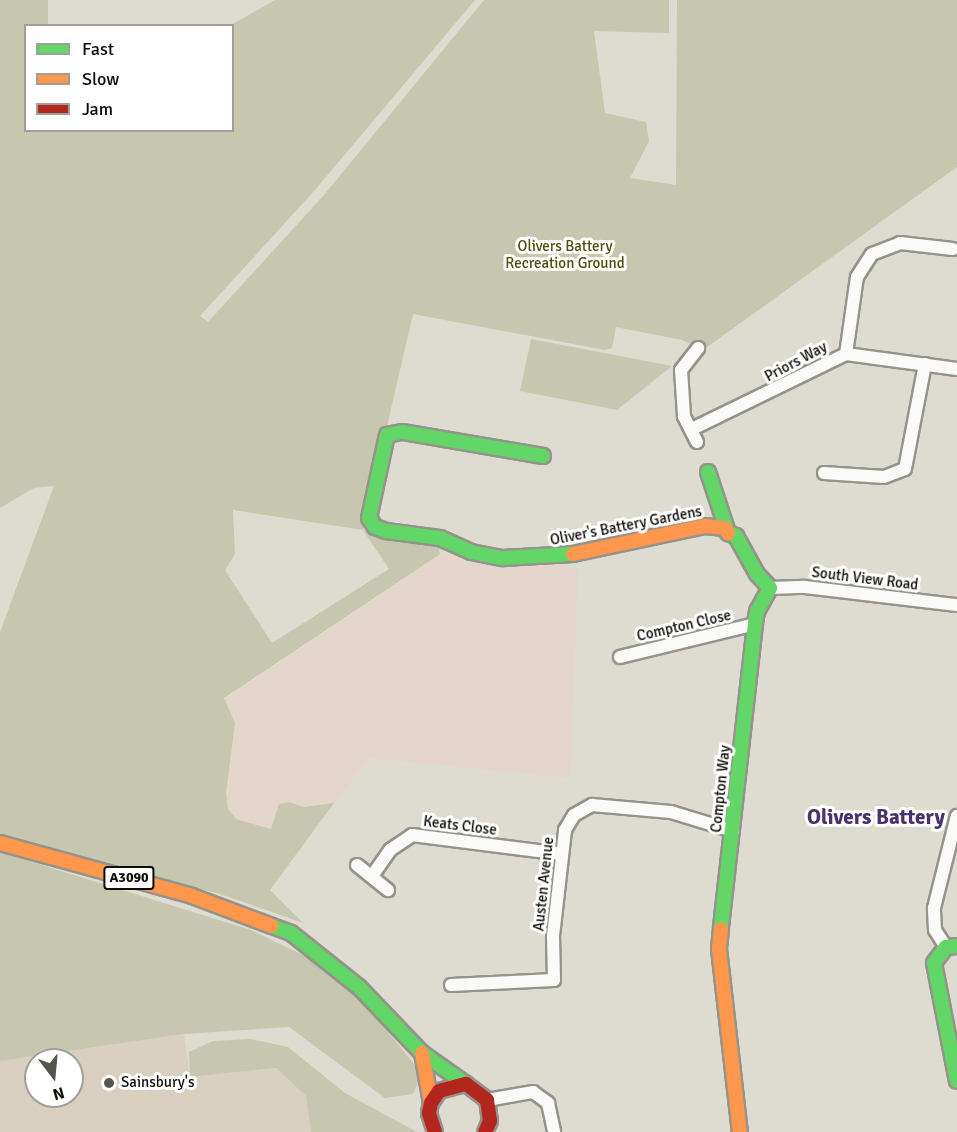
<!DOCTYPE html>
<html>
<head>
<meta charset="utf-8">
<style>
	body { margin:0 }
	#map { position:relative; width:957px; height:1132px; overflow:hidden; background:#dedcd1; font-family:Signika,sans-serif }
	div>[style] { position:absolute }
	.commercial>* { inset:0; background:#d8cfc0 }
	.education>* { inset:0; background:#e4d5cd }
	.green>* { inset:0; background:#c6c7ae }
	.roads { filter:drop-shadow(2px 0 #95938b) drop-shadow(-2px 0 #95938b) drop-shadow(0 2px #95938b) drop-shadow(0 -2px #95938b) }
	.street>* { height:12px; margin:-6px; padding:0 6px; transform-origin:6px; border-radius:6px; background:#fafaf8 }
	.fast>* { height:14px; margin:-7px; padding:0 7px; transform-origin:7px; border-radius:7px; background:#63d668 }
	.slow>* { height:14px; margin:-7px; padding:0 7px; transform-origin:7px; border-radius:7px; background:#ff974d }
	.jam>* { height:14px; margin:-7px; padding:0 7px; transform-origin:7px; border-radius:7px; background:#b3261e }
	.dots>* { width:16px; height:16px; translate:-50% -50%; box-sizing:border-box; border:3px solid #fff; border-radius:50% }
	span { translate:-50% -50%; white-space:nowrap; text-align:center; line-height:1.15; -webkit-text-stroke:6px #fff; paint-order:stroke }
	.shield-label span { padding:2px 4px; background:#fff; border:2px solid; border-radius:4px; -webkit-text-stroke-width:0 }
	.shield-label { font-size:14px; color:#0d0c06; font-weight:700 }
	.park-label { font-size:15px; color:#4d4e0c }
	.street-label { font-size:15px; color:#0d0c06 }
	.poi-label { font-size:15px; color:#0d0c06 }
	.left { translate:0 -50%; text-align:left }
	.district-label { font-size:21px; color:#49316c; font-weight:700 }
	.legend { position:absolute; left:24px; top:24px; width:210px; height:108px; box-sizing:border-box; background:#fff; border:2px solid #9e9e9b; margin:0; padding:8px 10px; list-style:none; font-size:18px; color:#0d0c06 }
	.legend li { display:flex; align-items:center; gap:12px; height:30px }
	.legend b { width:30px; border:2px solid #9e9e9b }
	.north { position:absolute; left:24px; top:1048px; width:60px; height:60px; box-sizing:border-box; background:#fff; border:2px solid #9e9e9b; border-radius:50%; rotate:164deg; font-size:16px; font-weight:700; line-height:24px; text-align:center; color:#0d0c06 }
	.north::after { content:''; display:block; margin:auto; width:21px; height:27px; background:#56554d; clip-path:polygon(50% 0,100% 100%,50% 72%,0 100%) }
</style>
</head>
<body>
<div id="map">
	<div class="commercial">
		<div style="clip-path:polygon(evenodd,184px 1034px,190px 1077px,276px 1068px,306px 1096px,311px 1132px,0 1132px,0 1061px,184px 1034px,36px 1060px,72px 1060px,72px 1096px,36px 1096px,36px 1060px)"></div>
	</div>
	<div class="education">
		<div style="clip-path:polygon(440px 554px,578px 568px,570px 778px,368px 758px,270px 890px,47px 820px)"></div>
	</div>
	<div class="green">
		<div style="clip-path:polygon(evenodd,0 0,48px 0,48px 25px,26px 26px,26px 130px,232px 130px,231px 25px,275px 0,475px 0,315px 190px,200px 316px,208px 322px,324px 195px,484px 0,669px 0,669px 33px,594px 31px,605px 113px,646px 122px,649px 141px,630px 178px,676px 185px,677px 0,957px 0,957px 167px,703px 350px,682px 340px,616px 327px,612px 348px,605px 350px,413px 314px,363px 530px,438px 543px,440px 554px,224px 698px,235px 723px,226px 793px,228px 809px,236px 819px,271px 829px,279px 804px,289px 802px,304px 807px,334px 803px,270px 890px,303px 923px,223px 895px,0 834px,0 632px,54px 486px,34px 488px,0 508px,0 0,233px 510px,363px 530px,389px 569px,272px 643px,225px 570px,235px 554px,233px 510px)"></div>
		<div style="clip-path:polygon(531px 339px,672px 366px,617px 410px,520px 391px)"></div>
		<div style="clip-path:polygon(0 852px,251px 930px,307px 957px,369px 1008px,422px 1074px,413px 1094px,385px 1098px,289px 1027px,184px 1034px,0 1061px)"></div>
		<div style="clip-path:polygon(250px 1039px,288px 1047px,345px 1093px,417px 1132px,311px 1132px,306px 1096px,276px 1068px,190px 1077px,189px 1052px,213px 1041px)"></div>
	</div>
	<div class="roads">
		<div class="street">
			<div style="left:846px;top:354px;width:78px;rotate:-81.9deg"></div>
			<div style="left:857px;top:277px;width:27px;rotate:-57deg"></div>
			<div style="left:872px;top:254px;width:30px;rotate:-21deg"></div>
			<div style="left:900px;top:243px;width:53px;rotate:6.5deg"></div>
			<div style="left:692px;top:429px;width:171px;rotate:-26deg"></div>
			<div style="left:846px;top:354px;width:112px;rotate:7.7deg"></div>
			<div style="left:697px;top:442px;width:29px;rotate:-117deg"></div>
			<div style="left:684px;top:416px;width:46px;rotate:-93.7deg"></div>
			<div style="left:681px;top:370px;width:28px;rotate:-52deg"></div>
			<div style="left:824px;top:473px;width:60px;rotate:3.8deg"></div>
			<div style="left:884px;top:477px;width:22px;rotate:-21deg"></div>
			<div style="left:905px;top:469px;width:107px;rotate:-79.2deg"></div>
			<div style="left:770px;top:588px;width:35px;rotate:-2deg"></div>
			<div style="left:805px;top:587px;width:153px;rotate:6.8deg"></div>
			<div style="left:620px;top:657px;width:139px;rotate:-13.7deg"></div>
			<div style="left:357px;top:865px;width:40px;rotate:39deg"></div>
			<div style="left:372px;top:876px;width:32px;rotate:-55deg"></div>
			<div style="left:390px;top:850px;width:27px;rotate:-34deg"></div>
			<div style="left:412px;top:835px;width:151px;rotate:7.2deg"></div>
			<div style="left:946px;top:947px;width:20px;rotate:-123deg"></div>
			<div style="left:935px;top:930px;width:22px;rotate:-93deg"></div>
			<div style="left:934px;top:908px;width:95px;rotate:-76deg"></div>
			<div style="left:451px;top:985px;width:103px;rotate:-2.8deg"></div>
			<div style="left:554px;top:980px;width:44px;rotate:-91.3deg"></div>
			<div style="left:553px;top:936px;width:107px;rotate:-83.5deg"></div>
			<div style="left:565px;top:830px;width:17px;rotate:-59deg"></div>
			<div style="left:574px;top:815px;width:21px;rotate:-29deg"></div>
			<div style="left:592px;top:805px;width:79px;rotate:5.1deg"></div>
			<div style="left:671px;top:812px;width:65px;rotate:17deg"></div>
			<div style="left:487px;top:1100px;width:47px;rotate:-9.9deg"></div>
			<div style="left:533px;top:1092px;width:19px;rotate:36deg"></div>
			<div style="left:548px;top:1103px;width:30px;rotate:78deg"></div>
		</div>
		<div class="fast">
			<div style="left:543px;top:456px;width:143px;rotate:-170.3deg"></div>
			<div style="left:402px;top:432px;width:15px;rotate:169deg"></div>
			<div style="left:387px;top:435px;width:85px;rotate:102.2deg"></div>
			<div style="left:369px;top:518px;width:11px;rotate:56deg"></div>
			<div style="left:375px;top:527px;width:12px;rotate:20deg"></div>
			<div style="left:386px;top:531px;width:54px;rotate:7.4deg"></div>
			<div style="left:440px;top:538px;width:34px;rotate:24deg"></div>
			<div style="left:471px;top:552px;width:33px;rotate:11deg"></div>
			<div style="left:503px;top:558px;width:70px;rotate:-3.3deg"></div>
			<div style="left:708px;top:472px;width:64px;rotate:71.8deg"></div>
			<div style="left:728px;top:533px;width:9px;rotate:21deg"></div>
			<div style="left:736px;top:536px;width:43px;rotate:61.1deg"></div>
			<div style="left:757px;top:574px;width:19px;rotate:47deg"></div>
			<div style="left:770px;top:588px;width:26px;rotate:119deg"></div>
			<div style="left:757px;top:611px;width:13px;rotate:99deg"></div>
			<div style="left:755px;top:624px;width:307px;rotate:96.4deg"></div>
			<div style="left:272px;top:926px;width:20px;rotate:20deg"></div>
			<div style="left:291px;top:933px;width:87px;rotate:38.5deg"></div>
			<div style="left:359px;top:987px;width:91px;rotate:46.3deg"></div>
			<div style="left:422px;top:1053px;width:54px;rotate:35.2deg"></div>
			<div style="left:957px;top:946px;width:11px;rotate:175deg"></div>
			<div style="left:946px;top:947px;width:20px;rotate:127deg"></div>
			<div style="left:934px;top:963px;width:120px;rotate:79deg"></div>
		</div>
		<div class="slow">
			<div style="left:573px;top:554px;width:135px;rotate:-12deg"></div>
			<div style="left:705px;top:526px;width:20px;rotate:6deg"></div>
			<div style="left:725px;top:528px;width:6px;rotate:59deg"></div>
			<div style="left:0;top:843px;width:199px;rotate:15.4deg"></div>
			<div style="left:192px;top:896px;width:85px;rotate:20.6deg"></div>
			<div style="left:721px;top:929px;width:20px;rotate:96deg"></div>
			<div style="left:719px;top:949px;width:184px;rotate:83.5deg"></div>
			<div style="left:422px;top:1053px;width:51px;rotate:79.8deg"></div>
		</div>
		<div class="jam">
			<div style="left:435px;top:1132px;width:20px;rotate:-108deg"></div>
			<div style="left:429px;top:1113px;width:10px;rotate:-79deg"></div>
			<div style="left:431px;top:1103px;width:14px;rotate:-56deg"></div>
			<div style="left:439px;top:1091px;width:28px;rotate:-15deg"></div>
			<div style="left:466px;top:1084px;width:26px;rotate:37deg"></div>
			<div style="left:487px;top:1100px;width:21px;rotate:82deg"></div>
			<div style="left:490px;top:1121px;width:12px;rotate:114deg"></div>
		</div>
	</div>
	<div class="dots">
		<div style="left:109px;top:1083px;background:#56554d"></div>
	</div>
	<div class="shield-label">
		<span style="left:129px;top:878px">A3090</span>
	</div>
	<div class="park-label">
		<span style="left:565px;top:255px">Olivers Battery<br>Recreation Ground</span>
	</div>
	<div class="street-label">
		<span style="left:796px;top:362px;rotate:-28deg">Priors Way</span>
		<span style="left:626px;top:526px;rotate:-11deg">Oliver's Battery Gardens</span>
		<span style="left:865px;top:579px;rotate:7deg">South View Road</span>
		<span style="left:684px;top:626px;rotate:-13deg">Compton Close</span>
		<span style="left:721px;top:789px;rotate:-84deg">Compton Way</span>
		<span style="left:460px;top:826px;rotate:7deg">Keats Close</span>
		<span style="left:544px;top:884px;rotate:-84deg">Austen Avenue</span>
	</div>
	<div class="poi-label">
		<span class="left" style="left:121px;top:1083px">Sainsbury's</span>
	</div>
	<div class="district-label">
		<span style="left:876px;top:817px">Olivers Battery</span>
	</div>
	<ul class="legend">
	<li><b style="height:8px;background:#63d668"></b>Fast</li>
	<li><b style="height:8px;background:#ff974d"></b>Slow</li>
	<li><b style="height:8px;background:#b3261e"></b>Jam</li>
	</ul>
	<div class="north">N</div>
</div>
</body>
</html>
